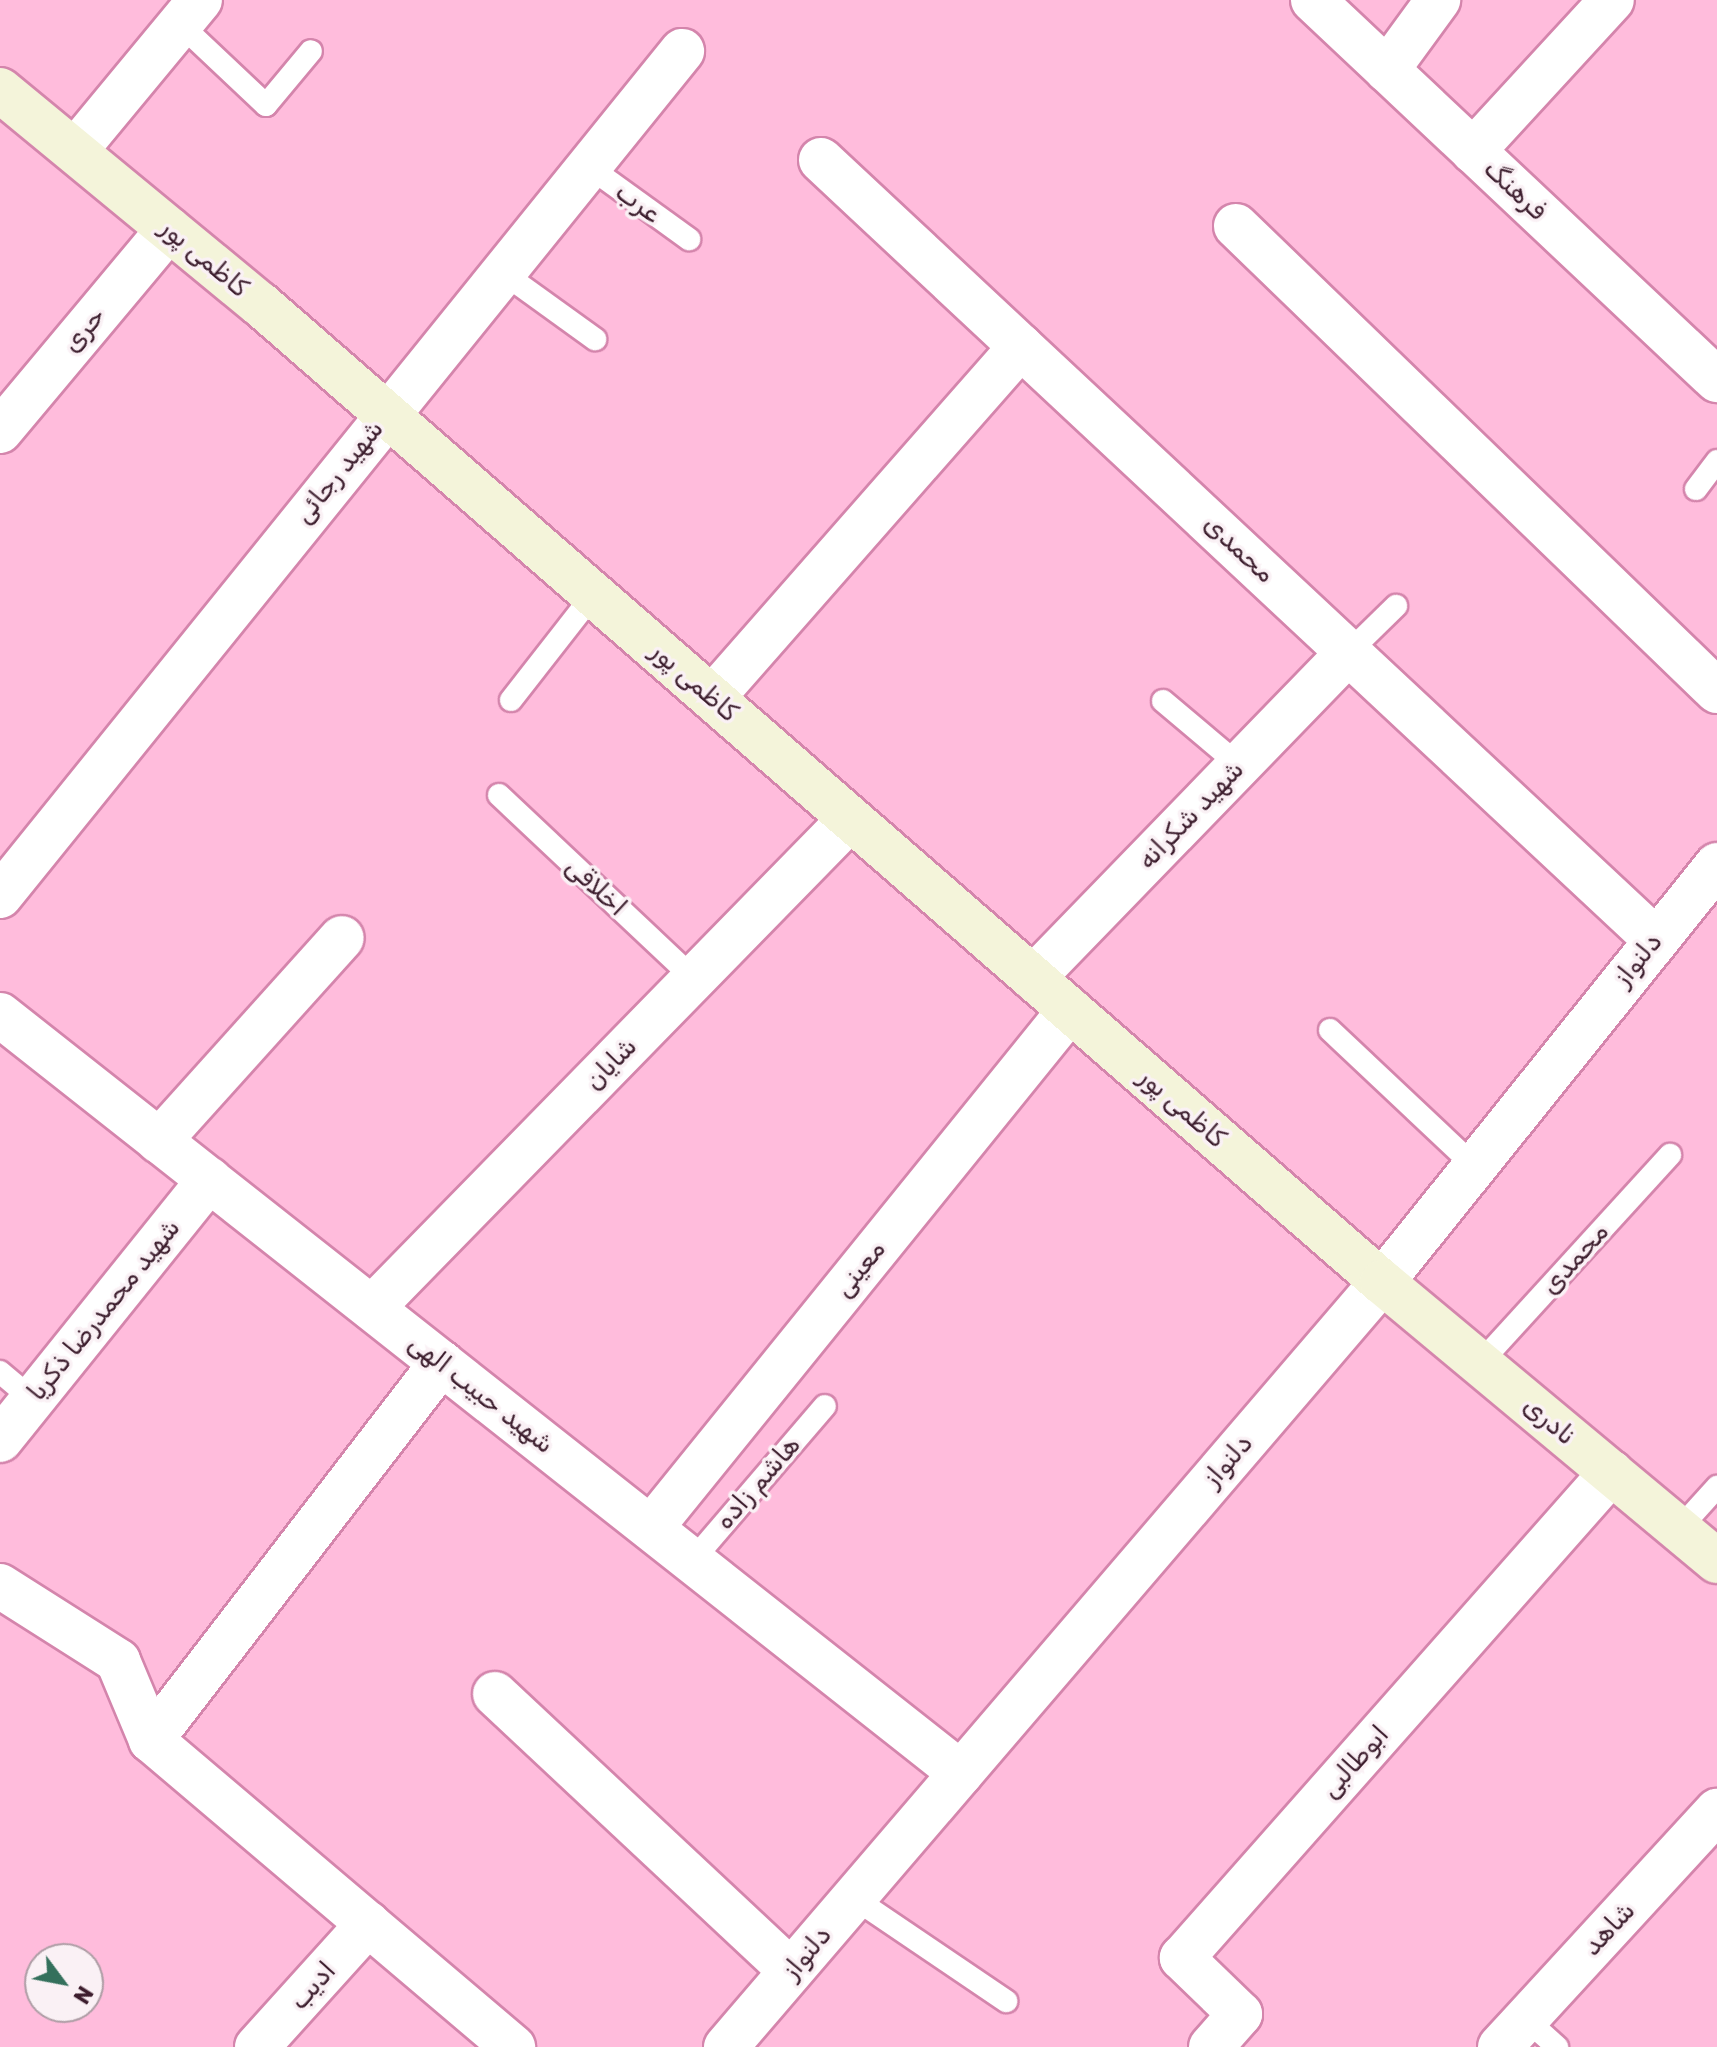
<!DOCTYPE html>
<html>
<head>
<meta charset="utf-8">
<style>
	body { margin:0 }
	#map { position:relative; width:1717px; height:2047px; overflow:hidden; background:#ffbcdc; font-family:Rubik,"Noto Sans Arabic",sans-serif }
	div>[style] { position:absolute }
	.roads { filter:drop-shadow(2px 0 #d485ac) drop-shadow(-2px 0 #d485ac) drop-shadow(0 2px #d485ac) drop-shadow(0 -2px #d485ac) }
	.lane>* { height:22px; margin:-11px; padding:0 11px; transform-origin:11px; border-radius:11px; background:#fff }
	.street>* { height:44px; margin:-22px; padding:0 22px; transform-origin:22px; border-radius:22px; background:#fff }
	.secondary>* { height:44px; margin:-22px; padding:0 22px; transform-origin:22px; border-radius:22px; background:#f4f4da }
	span { translate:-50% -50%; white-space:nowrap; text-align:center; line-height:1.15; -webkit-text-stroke:7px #faf1f5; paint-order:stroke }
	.street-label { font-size:26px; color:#3d1e2e }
	.north { position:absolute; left:24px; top:1943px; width:80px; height:80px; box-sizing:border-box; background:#faf1f5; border:2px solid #ae9da5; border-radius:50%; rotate:122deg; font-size:22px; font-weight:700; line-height:32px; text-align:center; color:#3d1e2e }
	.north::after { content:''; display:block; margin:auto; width:28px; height:36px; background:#34705c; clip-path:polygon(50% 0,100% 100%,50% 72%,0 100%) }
</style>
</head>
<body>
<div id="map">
	<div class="roads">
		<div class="lane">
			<div style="left:180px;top:24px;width:118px;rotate:43.3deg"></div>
			<div style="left:266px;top:105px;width:70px;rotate:-50.2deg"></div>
			<div style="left:588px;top:166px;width:125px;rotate:35.9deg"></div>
			<div style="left:502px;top:272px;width:115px;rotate:35.8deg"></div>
			<div style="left:1696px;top:489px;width:35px;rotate:-53deg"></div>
			<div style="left:1349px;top:652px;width:66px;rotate:-44.4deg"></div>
			<div style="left:511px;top:700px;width:133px;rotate:-52deg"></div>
			<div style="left:1163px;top:701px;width:99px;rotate:40.1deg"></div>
			<div style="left:499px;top:795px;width:268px;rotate:43.3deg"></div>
			<div style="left:1330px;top:1030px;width:195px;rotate:43.3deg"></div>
			<div style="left:1480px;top:1363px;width:282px;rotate:-47.6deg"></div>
			<div style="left:0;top:1372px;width:42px;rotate:40.2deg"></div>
			<div style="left:1679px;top:1529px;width:57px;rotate:-47.9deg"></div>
			<div style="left:692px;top:1561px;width:204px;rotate:-49.4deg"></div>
			<div style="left:854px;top:1898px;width:184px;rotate:34.1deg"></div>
			<div style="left:1526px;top:2019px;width:42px;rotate:42.1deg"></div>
		</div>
		<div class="street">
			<div style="left:1313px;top:0;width:555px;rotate:43.25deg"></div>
			<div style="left:1387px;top:70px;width:87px;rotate:-53.9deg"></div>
			<div style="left:75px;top:151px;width:196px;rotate:-50.4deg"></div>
			<div style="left:1473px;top:151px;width:205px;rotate:-47.4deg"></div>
			<div style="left:821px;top:160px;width:1141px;rotate:43.05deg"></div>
			<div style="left:1236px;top:226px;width:669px;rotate:44.03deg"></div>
			<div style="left:0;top:431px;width:263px;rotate:-50.1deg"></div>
			<div style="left:712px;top:698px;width:468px;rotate:-48.7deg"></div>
			<div style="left:0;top:896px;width:1086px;rotate:-51.09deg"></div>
			<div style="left:1033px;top:978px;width:454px;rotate:-45.9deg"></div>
			<div style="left:0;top:1015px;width:1224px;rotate:38.27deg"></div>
			<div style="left:159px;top:1141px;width:273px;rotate:-48deg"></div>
			<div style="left:372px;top:1308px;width:684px;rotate:-45.65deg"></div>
			<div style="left:0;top:1440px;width:334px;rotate:-51.2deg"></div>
			<div style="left:651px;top:1528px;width:666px;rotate:-51.03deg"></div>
			<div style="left:0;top:1586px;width:140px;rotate:32.4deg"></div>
			<div style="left:118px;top:1661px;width:86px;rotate:67.3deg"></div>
			<div style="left:151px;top:1740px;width:475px;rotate:40.3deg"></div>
			<div style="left:495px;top:1694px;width:405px;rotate:43.1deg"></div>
			<div style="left:151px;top:1740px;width:476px;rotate:-52.4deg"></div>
			<div style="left:257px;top:2047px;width:166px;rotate:-47.9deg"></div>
			<div style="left:726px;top:2047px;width:1008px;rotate:-49.39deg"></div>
			<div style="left:1382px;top:1282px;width:535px;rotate:-51.22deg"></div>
			<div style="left:1211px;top:2047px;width:44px;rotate:-48.7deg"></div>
			<div style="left:1240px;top:2014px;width:81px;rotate:-136deg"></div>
			<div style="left:1182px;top:1958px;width:648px;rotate:-48.51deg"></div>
			<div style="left:1500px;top:2047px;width:321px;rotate:-47.4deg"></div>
		</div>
		<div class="secondary">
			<div style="left:0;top:90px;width:337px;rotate:39.5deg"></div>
			<div style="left:260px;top:304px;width:1488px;rotate:41.08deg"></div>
			<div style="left:1382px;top:1282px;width:436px;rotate:39.8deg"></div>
		</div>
	</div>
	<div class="street-label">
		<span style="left:1515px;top:190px;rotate:43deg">فرهنگ</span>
		<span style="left:638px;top:203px;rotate:36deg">عرب</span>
		<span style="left:204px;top:258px;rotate:40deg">کاظمی پور</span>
		<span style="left:84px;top:330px;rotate:-50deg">حری</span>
		<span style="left:339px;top:472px;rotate:-51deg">شهید رجائی</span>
		<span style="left:1239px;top:549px;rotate:43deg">محمدی</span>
		<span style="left:694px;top:682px;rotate:41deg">کاظمی پور</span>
		<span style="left:1191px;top:815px;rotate:-46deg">شهید شکرانه</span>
		<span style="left:596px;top:887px;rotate:43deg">اخلاقی</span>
		<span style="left:1638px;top:960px;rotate:-51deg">دلنواز</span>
		<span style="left:611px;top:1064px;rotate:-46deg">شایان</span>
		<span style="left:1182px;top:1108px;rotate:41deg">کاظمی پور</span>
		<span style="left:1575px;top:1259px;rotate:-48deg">محمدی</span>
		<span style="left:860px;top:1269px;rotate:-51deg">معینی</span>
		<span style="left:104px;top:1310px;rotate:-51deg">شهید محمدرضا ذکریا</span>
		<span style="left:481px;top:1394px;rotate:38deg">شهید حبیب الهی</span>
		<span style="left:1549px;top:1421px;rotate:40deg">نادری</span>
		<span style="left:1228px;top:1461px;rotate:-49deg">دلنواز</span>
		<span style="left:758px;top:1483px;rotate:-49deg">هاشم زاده</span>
		<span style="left:1355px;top:1762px;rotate:-48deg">ابوطالبی</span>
		<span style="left:1609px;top:1929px;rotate:-47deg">شاهد</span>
		<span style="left:807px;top:1953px;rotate:-50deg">دلنواز</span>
		<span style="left:313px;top:1986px;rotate:-48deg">ادیب</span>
	</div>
	<div class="north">N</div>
</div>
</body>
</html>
